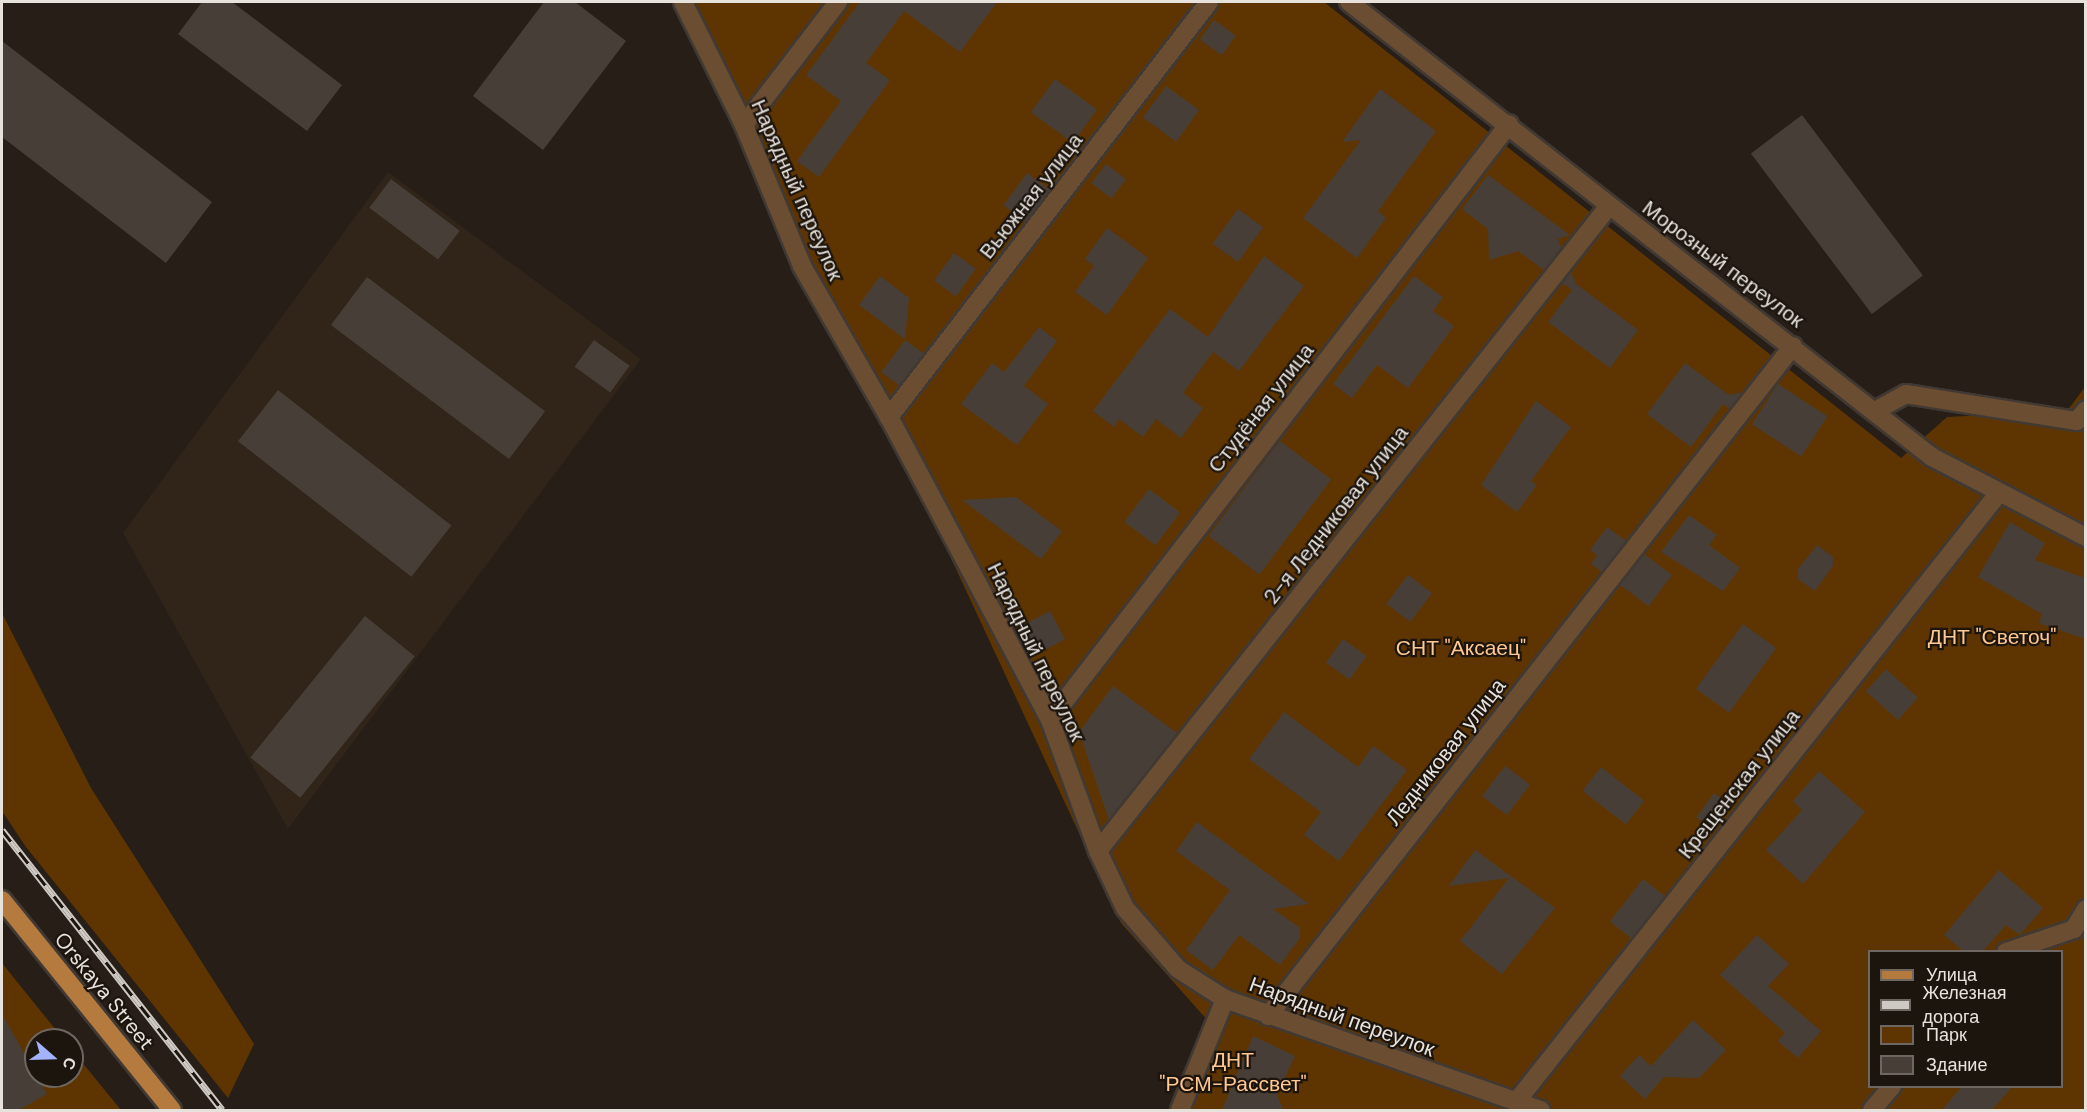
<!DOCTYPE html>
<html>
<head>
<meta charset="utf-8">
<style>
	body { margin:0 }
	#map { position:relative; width:2087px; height:1112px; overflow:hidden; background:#261e17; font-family:"DM Sans",sans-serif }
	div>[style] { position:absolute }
	.built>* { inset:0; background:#312519 }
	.green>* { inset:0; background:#5e3500 }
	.building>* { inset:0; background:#473f37; transform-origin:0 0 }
	.roads { filter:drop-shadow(2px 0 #413933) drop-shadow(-2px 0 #413933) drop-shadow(0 2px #413933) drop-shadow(0 -2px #413933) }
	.minor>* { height:18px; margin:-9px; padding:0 9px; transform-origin:9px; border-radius:9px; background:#6b4e32 }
	.major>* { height:18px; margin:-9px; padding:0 9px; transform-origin:9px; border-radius:9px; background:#b57a3d }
	.rail>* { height:7px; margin-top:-3.5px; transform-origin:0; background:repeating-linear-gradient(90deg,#1c150e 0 14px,#cfc9c4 0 28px); box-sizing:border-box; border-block:2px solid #cfc9c4 }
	span { translate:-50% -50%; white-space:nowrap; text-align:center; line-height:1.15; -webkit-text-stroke:4.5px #1c150e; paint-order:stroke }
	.street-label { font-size:21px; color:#e8e2dd }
	.park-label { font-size:21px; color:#ffc792 }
	.frame { position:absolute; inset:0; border:3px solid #e8e2dd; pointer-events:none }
	.legend { position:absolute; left:1868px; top:950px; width:195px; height:138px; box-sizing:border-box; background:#1c150e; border:2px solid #6e6761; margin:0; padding:8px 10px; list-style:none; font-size:18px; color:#e8e2dd }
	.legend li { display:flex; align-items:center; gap:12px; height:30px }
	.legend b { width:30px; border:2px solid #6e6761 }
	.north { position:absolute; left:24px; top:1028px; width:60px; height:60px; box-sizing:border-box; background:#1c150e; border:2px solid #6e6761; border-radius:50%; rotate:110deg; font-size:16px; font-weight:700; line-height:24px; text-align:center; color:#e8e2dd }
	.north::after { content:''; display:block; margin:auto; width:21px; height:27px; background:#a2b2fd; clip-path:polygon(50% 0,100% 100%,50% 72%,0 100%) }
</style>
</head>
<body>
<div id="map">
	<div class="built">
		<div style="clip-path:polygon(388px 172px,641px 359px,288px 829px,123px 533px)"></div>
	</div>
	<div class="green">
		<div style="clip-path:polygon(evenodd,673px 2px,1324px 2px,1901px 458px,1947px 417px,2067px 411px,2085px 387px,2085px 1110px,1177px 1110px,1209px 1022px,1121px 923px,887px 421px,673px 2px,1870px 952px,2062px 952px,2062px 1086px,1870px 1086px,1870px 952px)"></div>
		<div style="clip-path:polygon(2px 613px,91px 788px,254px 1044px,228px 1098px,26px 847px,2px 811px)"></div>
		<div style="clip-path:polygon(2px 963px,64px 1040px,36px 1040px,36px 1076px,72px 1076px,72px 1050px,121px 1110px,2px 1110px)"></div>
	</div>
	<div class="building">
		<div style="clip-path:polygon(202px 2px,232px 2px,342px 85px,307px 131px,178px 34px)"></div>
		<div style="clip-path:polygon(544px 2px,575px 2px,626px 41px,543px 150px,473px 96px)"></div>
		<div style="clip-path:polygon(860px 2px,997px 2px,960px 52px,904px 11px,866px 63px,890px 80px,819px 177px,797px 161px,841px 101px,806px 75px)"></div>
		<div style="left:1214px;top:20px;width:27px;height:24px;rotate:36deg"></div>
		<div style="clip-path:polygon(2px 41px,212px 202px,166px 263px,2px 137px)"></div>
		<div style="left:1055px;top:79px;width:52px;height:41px;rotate:36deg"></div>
		<div style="left:1166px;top:86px;width:41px;height:39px;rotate:36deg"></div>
		<div style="clip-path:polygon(1380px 89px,1436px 131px,1378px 211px,1386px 218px,1357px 258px,1303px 218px,1361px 140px,1342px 142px)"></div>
		<div style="left:1802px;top:115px;width:201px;height:64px;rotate:53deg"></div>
		<div style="left:1106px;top:164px;width:25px;height:24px;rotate:37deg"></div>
		<div style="left:1027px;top:173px;width:29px;height:40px;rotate:36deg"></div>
		<div style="clip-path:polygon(1488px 175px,1570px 235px,1558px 239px,1561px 248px,1544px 270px,1518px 251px,1489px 260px,1488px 229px,1462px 209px)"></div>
		<div style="left:391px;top:179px;width:86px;height:36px;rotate:37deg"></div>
		<div style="left:1238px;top:209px;width:31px;height:43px;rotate:36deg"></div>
		<div style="clip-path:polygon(1107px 228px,1148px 258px,1107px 315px,1075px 292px,1094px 266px,1085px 259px)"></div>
		<div style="left:954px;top:253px;width:27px;height:34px;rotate:36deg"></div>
		<div style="clip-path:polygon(1264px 256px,1304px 286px,1239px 371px,1213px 352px,1183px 393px,1203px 408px,1181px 438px,1156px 419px,1143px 437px,1119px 419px,1114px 427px,1093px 411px,1170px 309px,1208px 337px)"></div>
		<div style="clip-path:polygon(1571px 272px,1576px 284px,1638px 330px,1610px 368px,1548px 322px,1572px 290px,1562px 283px)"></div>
		<div style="clip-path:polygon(880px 276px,909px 298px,905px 339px,859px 305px)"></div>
		<div style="clip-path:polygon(1414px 276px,1443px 297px,1433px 311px,1454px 326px,1408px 388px,1377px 365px,1352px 398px,1333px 384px)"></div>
		<div style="left:367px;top:277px;width:223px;height:60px;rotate:37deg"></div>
		<div style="clip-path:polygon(1039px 327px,1057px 341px,1024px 386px,1048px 404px,1017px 445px,961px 404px,992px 363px,1004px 372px)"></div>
		<div style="left:594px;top:340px;width:44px;height:33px;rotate:36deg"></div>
		<div style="left:905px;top:340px;width:24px;height:40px;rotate:36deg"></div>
		<div style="clip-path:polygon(1685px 363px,1729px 395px,1743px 392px,1730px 409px,1723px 404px,1691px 447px,1647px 414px)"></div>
		<div style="left:1778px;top:384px;width:59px;height:48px;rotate:33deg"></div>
		<div style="left:278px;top:390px;width:220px;height:65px;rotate:38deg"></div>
		<div style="clip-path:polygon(1536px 401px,1571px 427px,1531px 481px,1537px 485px,1517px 512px,1481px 485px)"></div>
		<div style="left:1280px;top:441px;width:64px;height:119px;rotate:37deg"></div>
		<div style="left:1149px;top:489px;width:39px;height:41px;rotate:37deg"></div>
		<div style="clip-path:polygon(1016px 497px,1062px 531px,1041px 559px,962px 500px)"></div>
		<div style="clip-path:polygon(1689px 515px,1717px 535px,1709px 545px,1740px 568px,1723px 591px,1661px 552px)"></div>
		<div style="clip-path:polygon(2010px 522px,2045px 543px,2035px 560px,2085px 578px,2085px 639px,2039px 623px,2042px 614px,1978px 577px)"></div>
		<div style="clip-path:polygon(1607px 527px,1626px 541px,1602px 572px,1591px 564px,1597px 555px,1590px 550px)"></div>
		<div style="clip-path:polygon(1817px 545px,1833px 557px,1833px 566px,1815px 591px,1798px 579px,1798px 569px)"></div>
		<div style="left:1644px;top:554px;width:35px;height:39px;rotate:37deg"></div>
		<div style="left:1408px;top:575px;width:30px;height:36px;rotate:37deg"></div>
		<div style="left:1050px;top:611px;width:32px;height:30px;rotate:62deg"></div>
		<div style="left:365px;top:616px;width:64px;height:182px;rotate:39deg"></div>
		<div style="left:1743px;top:624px;width:41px;height:80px;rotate:36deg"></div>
		<div style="left:1343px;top:639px;width:29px;height:29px;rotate:36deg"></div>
		<div style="left:1886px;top:669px;width:43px;height:30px;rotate:42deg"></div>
		<div style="clip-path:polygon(1113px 686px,1177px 733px,1109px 820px,1079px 732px)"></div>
		<div style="clip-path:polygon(1284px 712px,1358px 767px,1373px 746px,1407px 770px,1339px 861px,1304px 835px,1321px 812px,1249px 759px)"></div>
		<div style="left:1505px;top:766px;width:31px;height:38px;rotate:37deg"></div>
		<div style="left:1601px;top:767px;width:55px;height:30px;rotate:38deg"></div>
		<div style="clip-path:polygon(1819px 771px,1865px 812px,1803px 884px,1766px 850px,1802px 810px,1793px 801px)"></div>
		<div style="left:1714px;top:793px;width:22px;height:30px;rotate:36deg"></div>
		<div style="clip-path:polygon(1197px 822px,1309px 904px,1273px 909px,1300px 928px,1300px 938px,1280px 965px,1239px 935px,1213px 970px,1186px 950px,1230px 890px,1176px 851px)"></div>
		<div style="clip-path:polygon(1475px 850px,1555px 908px,1502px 974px,1460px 941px,1509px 878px,1449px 886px)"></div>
		<div style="clip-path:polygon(1999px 870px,2043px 908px,2020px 935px,2006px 925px,1983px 951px,1963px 951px,1944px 935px)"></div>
		<div style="left:1643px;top:879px;width:28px;height:54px;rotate:38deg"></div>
		<div style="clip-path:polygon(1757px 935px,1789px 964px,1768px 986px,1821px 1031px,1798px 1058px,1778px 1041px,1785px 1033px,1720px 975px)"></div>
		<div style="clip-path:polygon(2px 1014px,47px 1094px,19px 1110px,2px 1110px)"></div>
		<div style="clip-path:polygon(1693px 1020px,1726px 1050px,1699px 1078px,1664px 1077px,1645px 1099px,1620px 1076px,1639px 1055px,1651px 1066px)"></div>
		<div style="clip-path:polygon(1253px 1036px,1295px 1056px,1277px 1095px,1283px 1110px,1222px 1110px)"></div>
		<div style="clip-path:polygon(1962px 1086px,2013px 1086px,1992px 1110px,1942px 1110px)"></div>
	</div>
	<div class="roads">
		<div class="minor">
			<div style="left:683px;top:2px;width:137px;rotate:63.6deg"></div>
			<div style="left:744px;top:125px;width:152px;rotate:67.6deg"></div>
			<div style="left:802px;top:266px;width:174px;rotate:60.1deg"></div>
			<div style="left:889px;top:417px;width:343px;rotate:62deg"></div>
			<div style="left:1050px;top:720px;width:140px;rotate:69.9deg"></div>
			<div style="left:1098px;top:851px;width:63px;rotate:64.7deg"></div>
			<div style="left:1125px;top:908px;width:81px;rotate:49deg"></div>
			<div style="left:1178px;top:969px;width:56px;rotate:32.6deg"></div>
			<div style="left:1225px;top:999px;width:335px;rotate:19.4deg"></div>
			<div style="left:1349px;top:2px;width:740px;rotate:37.97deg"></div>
			<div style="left:1932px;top:457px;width:174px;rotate:27.5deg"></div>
			<div style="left:744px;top:125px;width:155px;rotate:-52.6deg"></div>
			<div style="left:1875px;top:411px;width:35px;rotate:-29deg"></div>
			<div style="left:1906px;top:394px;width:173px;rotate:9deg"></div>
			<div style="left:2077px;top:421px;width:14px;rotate:-51deg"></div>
			<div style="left:889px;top:417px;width:524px;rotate:-52.36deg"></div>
			<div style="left:1050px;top:720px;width:752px;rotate:-52.4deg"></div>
			<div style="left:1098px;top:851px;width:823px;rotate:-51.61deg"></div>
			<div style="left:2006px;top:952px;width:72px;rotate:-18.7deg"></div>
			<div style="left:2074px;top:929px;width:23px;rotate:-59deg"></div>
			<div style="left:1268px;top:1016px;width:851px;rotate:-51.92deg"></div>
			<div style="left:1516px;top:1102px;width:776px;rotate:-51.59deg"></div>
			<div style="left:1180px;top:1110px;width:120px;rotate:-67.9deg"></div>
			<div style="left:1872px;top:1110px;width:31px;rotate:-50deg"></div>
		</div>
		<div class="major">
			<div style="left:2px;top:900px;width:270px;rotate:51deg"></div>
		</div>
	</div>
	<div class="rail">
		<div style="left:2px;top:830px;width:356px;rotate:51.8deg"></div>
	</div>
	<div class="street-label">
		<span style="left:797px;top:190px;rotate:66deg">Нарядный переулок</span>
		<span style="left:1031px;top:196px;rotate:-52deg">Вьюжная улица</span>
		<span style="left:1723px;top:264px;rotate:37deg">Морозный переулок</span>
		<span style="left:1261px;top:408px;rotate:-52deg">Студёная улица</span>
		<span style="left:1336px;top:515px;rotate:-52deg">2-я Ледниковая улица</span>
		<span style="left:1036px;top:652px;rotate:64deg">Нарядный переулок</span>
		<span style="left:1446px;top:752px;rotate:-52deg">Ледниковая улица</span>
		<span style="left:1739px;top:784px;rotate:-52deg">Крещенская улица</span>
		<span style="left:104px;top:991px;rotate:51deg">Orskaya Street</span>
		<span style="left:1342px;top:1017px;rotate:20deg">Нарядный переулок</span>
	</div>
	<div class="park-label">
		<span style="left:1992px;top:637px">ДНТ "Светоч"</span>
		<span style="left:1461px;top:648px">СНТ "Аксаец"</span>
		<span style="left:1233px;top:1072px">ДНТ<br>"РСМ-Рассвет"</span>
	</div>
	<div class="frame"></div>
	<ul class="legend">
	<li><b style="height:8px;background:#b57a3d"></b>Улица</li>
	<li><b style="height:8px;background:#cfc9c4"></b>Железная дорога</li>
	<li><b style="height:16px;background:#5e3500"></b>Парк</li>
	<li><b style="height:16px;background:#473f37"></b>Здание</li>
	</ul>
	<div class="north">С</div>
</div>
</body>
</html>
